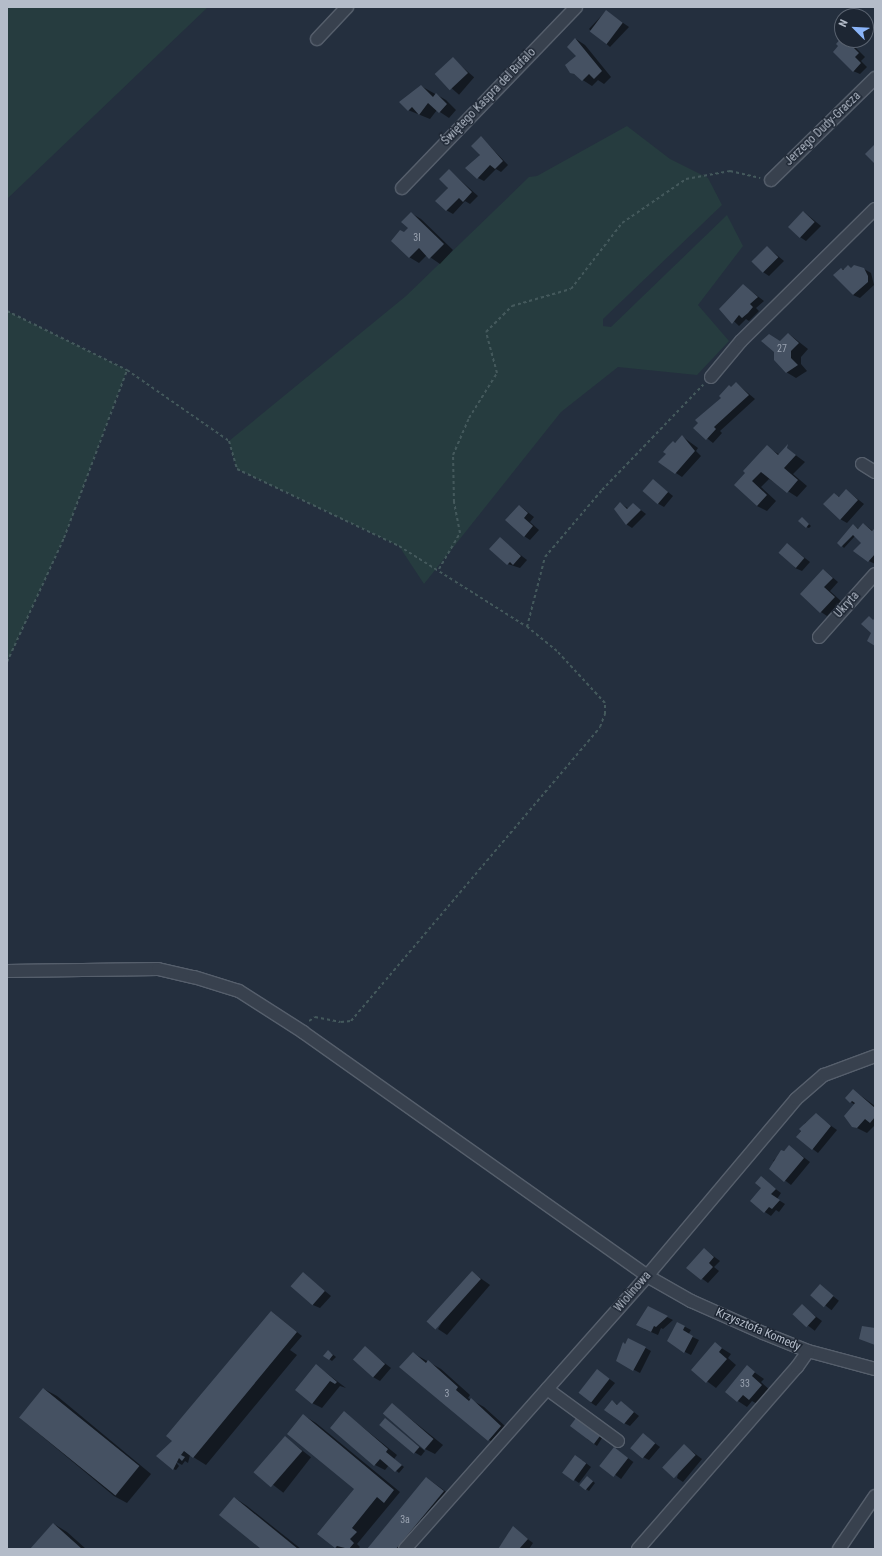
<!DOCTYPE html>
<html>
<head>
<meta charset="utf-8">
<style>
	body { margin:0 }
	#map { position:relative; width:882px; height:1556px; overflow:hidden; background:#242f3e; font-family:"Roboto Condensed",sans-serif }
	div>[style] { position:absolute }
	.green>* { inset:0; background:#263c3f }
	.shadow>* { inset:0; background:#0007; transform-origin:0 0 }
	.building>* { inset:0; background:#455162; transform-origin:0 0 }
	.path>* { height:2px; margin-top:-1px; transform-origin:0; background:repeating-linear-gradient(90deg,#44595c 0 3px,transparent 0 6px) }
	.roads { filter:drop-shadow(1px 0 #565f6c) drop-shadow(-1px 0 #565f6c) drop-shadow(0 1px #565f6c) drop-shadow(0 -1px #565f6c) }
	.minor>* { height:12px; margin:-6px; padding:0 6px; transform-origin:6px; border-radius:6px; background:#38414e }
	span { translate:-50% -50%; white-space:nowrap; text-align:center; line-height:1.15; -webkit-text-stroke:3px #1d2633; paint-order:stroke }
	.number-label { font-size:10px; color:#98a1af }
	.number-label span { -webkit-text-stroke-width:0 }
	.street-label { font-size:12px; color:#b4bcc9 }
	.frame { position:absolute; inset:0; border:8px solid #b4bcc9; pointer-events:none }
	.north { position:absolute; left:834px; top:8px; width:40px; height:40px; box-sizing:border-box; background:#1d2633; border:1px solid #59626f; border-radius:50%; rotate:294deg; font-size:11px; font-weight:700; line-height:16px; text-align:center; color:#b4bcc9 }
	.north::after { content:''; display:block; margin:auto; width:14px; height:18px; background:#8ab4f8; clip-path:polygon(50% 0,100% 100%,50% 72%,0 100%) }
</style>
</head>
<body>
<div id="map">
	<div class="green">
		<div style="clip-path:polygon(7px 7px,208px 7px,7px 199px)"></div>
		<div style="clip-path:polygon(627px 126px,670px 159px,708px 178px,722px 205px,603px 319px,603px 326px,611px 327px,727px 215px,743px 246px,698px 305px,729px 341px,697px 375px,618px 367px,561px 412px,424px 584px,399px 546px,237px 469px,229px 441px,406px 296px,529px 177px,537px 176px)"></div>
		<div style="clip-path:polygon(7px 311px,127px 370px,64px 538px,7px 662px)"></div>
	</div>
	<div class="shadow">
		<div style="clip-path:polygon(606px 11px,629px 27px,610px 47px,589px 29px)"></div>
		<div style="clip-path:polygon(576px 39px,585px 45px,611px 77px,604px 84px,598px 80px,592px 86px,569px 71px,578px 57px)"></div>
		<div style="clip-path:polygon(842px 39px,849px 41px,865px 57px,861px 61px,867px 67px,860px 74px,853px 71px,840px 46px)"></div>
		<div style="left:453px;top:59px;width:28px;height:23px;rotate:41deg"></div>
		<div style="clip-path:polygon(421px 86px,446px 100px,456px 110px,449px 118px,437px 110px,430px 119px,408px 110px)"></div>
		<div style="clip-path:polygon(481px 137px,508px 165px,501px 172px,496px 169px,484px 181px,478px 178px)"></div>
		<div style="clip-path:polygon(449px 170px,478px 196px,470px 204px,465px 201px,453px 214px,446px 210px)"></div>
		<div style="clip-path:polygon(804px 212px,821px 226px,806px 241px,800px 237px)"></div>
		<div style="clip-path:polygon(411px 213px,421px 219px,453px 250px,440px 264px,427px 255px,419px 263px,409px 257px,405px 233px,409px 228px)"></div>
		<div style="clip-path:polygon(767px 247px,784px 261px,769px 276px,763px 272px)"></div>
		<div style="clip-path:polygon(841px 269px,864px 269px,871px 273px,874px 285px,860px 298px,853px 295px)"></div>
		<div style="clip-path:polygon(743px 285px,764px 301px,756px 308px,759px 311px,749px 321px,746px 319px,739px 326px,721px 309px)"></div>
		<div style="clip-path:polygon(789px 334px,808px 349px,801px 357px,801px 364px,807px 371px,796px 378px,786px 372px,781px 342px)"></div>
		<div style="clip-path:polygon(736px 383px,755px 399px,720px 431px,722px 433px,713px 443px,694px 428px)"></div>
		<div style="clip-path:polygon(683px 437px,698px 448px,696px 451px,701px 456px,682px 477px,676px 473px,668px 448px)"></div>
		<div style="clip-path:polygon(767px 447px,780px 455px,786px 448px,805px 462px,793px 474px,807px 486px,797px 497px,769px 479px,761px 487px,776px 501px,767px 511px,757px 506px,746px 473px)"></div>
		<div style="clip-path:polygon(653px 480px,673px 496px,664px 507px,657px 503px)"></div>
		<div style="clip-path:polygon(846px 490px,864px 504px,847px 523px,840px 519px,834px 494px,840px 497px)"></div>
		<div style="clip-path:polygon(620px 503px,629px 509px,633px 504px,646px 514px,632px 528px,626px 524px)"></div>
		<div style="clip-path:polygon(520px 506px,534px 517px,530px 522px,539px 530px,530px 540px,524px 536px)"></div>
		<div style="clip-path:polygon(802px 518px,811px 526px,809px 528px,806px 527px)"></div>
		<div style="clip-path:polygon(864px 524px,873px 531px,875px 529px,875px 564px,869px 561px,863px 543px,855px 536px,844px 548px,842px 546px,853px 525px,859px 529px)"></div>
		<div style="clip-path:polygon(500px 539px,527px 560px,520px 568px,508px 564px)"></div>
		<div style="clip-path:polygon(787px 544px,810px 562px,802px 571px,795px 568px)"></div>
		<div style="clip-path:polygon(824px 570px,838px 582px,830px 591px,841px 601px,827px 616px,821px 612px)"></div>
		<div style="clip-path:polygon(853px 1090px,875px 1106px,875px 1125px,867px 1133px,853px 1126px,855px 1105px,851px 1102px)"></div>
		<div style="clip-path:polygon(816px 1115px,837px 1130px,818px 1153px,797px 1137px,805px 1123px)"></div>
		<div style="clip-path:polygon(789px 1146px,810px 1162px,791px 1185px,770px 1169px,775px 1162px,773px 1161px)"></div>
		<div style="clip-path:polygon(761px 1178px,781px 1193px,777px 1199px,785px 1204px,779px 1212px,776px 1210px,771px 1216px,765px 1212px)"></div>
		<div style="clip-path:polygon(704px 1249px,720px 1261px,714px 1267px,719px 1271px,708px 1283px,688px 1268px)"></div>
		<div style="clip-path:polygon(472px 1272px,490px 1285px,447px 1335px,438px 1329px)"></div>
		<div style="clip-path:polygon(303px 1273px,331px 1296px,320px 1308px,313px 1305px)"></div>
		<div style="left:820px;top:1286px;width:24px;height:12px;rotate:38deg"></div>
		<div style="left:802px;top:1306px;width:25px;height:12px;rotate:37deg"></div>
		<div style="clip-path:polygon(272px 1312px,302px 1336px,290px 1350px,297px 1355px,206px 1465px,190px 1455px,188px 1463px,185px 1461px,182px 1465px,175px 1461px,179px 1466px,176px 1470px,173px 1469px,176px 1444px,168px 1436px)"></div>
		<div style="clip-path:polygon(667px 1317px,673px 1320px,663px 1329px,661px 1328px,658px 1335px,644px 1329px)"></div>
		<div style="clip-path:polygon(678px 1323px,691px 1330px,688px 1335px,699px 1340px,691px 1355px,685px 1352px)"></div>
		<div style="clip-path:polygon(629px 1339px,651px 1351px,640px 1373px,617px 1361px,621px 1348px)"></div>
		<div style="clip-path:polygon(715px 1344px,731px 1354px,728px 1358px,736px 1365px,716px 1388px,692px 1370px)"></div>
		<div style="clip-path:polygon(365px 1348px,391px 1368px,380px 1381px,373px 1377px)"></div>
		<div style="clip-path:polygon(331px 1353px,336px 1357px,332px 1361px,325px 1356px)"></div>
		<div style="clip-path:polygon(413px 1353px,441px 1369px,470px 1395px,468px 1398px,484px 1407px,514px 1434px,502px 1447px,489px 1440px)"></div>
		<div style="clip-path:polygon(316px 1365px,346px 1388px,340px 1386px,322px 1408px,312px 1403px)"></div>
		<div style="clip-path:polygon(747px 1367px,764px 1379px,761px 1382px,771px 1391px,759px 1405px,752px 1401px,747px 1407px,738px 1401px)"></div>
		<div style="clip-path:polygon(597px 1370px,615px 1383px,596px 1406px,590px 1402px)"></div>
		<div style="clip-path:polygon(44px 1389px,57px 1396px,151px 1474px,127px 1503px,114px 1496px,20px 1418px)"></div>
		<div style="clip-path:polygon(612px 1401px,618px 1405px,621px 1402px,639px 1416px,630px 1426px,624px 1423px)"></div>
		<div style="clip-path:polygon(392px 1404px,443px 1445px,435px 1454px,425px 1449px)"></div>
		<div style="clip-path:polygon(344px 1412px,397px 1455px,394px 1459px,404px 1467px,399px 1473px,389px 1465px,385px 1470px,375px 1465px)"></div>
		<div style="clip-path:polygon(303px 1415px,316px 1423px,400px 1492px,357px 1544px,360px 1547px,358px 1549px,338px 1549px,319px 1534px,355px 1489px)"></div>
		<div style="clip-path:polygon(385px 1420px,425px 1451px,421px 1456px,414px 1452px)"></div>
		<div style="clip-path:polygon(583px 1423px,602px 1438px,597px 1446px,587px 1439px)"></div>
		<div style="clip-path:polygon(643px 1434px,660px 1447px,649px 1460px,643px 1457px)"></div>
		<div style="left:285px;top:1437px;width:33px;height:45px;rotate:38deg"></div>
		<div style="clip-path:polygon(685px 1446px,702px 1459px,683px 1482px,677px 1478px)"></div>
		<div style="left:614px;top:1448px;width:24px;height:21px;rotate:36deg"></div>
		<div style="clip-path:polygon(582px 1460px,591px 1467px,579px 1483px,564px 1473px)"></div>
		<div style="clip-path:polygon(427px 1478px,456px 1499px,415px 1549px,368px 1549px)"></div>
		<div style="clip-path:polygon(590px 1479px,595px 1483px,589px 1491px,581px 1486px)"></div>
		<div style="clip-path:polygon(235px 1498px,247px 1506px,301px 1549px,263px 1549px)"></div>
		<div style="clip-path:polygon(54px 1524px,67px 1532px,86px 1549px,32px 1549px)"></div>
		<div style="clip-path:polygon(513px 1528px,533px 1543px,529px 1549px,498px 1549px)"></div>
	</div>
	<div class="building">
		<div style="left:606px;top:10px;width:21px;height:27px;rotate:37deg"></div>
		<div style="clip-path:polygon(842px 37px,842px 40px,846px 40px,859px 53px,855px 57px,861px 63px,853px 72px,833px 52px,838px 46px,836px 44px)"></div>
		<div style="clip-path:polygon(575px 38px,602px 71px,594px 79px,589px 74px,582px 81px,574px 74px,570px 73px,565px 65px,576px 56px,567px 47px)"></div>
		<div style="left:453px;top:57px;width:22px;height:25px;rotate:47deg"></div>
		<div style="clip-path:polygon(421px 85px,433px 97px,436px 93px,447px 104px,439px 113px,428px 103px,419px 115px,412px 107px,408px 111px,399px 102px)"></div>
		<div style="clip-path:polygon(481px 136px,503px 161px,495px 169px,490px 165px,477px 179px,465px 168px,480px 155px,471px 146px)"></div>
		<div style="clip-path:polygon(875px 144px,875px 164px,865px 154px)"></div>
		<div style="clip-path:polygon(449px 169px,472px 192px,463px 202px,459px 198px,446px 211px,435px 201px,448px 188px,439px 179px)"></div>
		<div style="left:803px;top:211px;width:16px;height:22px;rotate:43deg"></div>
		<div style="clip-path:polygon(411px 212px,444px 244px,429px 259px,419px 248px,409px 258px,391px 241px,400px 230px,404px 232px,408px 228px,401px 222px)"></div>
		<div style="left:767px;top:246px;width:16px;height:22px;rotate:45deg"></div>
		<div style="clip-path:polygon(848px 265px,851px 268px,854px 265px,864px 268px,868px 276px,868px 282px,853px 295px,833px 275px,841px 268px,843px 270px)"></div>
		<div style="clip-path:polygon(743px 284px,758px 297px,750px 304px,753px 307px,748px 313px,742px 318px,739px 315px,732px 324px,719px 309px)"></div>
		<div style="clip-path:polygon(788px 333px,799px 343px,791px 351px,791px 358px,798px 365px,786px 373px,774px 360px,774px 352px,761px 341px,769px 334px,780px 341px)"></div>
		<div style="clip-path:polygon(736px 382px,749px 395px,714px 427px,716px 429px,706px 440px,693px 428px,698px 423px,695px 420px,721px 398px,719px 396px,729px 385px,731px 387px)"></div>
		<div style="clip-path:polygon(682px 435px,695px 451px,675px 474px,658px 462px,666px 454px,663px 452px,668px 446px,673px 441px,675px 443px)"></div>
		<div style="clip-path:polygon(788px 444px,787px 448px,796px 455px,784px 468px,798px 480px,787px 493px,761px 472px,752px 481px,767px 495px,757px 506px,734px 485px,745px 473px,743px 471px,767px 445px,778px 455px)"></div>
		<div style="left:653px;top:479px;width:20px;height:16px;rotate:41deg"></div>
		<div style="clip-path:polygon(846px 489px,858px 500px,840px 520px,823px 504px,834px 493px,839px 497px)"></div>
		<div style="clip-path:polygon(620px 502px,627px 509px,633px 503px,641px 510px,626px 525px,614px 509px)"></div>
		<div style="clip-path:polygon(519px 505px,528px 513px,524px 518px,533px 526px,524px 537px,505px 520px)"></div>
		<div style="clip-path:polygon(802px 517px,809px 524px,806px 528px,798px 521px)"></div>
		<div style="clip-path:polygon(863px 523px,872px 531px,875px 528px,875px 554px,868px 562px,853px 551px,861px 543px,853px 535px,841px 547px,837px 543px,853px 524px,858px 529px)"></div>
		<div style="clip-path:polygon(500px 537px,521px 556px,513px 565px,510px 562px,507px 565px,489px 549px)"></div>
		<div style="left:787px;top:543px;width:23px;height:13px;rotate:41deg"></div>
		<div style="clip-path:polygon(823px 569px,833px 578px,824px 587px,835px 597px,820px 613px,800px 594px)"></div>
		<div style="clip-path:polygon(869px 616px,873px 620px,875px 618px,875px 646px,867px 641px,871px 633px,861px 624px)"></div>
		<div style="clip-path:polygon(853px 1089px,875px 1108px,875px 1117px,870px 1123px,865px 1119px,857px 1128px,852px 1127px,844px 1116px,855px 1103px,852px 1101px,850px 1103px,845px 1098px)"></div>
		<div style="clip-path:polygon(816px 1113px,831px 1126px,812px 1150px,796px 1137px,801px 1131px,799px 1129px)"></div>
		<div style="clip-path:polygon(789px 1145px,804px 1158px,784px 1182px,769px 1169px,781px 1150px,784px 1151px)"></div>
		<div style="clip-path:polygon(761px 1176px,776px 1189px,771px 1194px,780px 1200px,772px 1209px,769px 1207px,764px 1213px,750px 1201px,761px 1188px,755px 1183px)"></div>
		<div style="clip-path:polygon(704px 1248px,714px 1257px,709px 1263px,713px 1267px,701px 1280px,686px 1268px)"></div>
		<div style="left:472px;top:1271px;width:12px;height:68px;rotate:42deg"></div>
		<div style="left:303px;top:1272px;width:29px;height:19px;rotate:41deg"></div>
		<div style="left:820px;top:1284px;width:18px;height:15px;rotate:41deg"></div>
		<div style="left:802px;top:1304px;width:19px;height:14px;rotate:43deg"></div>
		<div style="clip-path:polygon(648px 1306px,668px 1316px,656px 1327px,654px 1326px,651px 1332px,636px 1325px)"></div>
		<div style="clip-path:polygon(271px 1311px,297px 1332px,193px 1458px,184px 1451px,181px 1455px,185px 1457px,182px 1461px,179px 1458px,173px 1470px,156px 1456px,172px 1441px,166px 1436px)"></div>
		<div style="clip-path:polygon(677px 1322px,685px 1326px,683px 1330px,693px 1336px,684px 1353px,667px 1341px)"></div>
		<div style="clip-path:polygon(862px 1326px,875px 1328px,875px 1345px,859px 1339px)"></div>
		<div style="clip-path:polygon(628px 1338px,646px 1347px,633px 1371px,616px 1361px,623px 1342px,625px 1344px)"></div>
		<div style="clip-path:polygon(715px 1342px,722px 1348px,719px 1352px,727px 1359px,706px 1383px,691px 1370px)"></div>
		<div style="left:365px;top:1346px;width:27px;height:18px;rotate:42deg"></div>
		<div style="clip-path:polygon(328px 1350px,333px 1355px,329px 1360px,323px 1356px)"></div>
		<div style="clip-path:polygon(413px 1352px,426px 1363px,428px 1360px,458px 1387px,456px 1390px,469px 1401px,471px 1398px,501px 1426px,488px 1441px,399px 1367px)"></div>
		<div style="clip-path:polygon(316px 1364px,337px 1382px,335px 1384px,330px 1381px,312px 1404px,295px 1390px)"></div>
		<div style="clip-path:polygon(747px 1365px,755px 1372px,752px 1376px,762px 1385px,749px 1400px,743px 1395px,737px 1402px,725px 1392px)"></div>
		<div style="left:597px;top:1369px;width:16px;height:30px;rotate:38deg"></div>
		<div style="left:43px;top:1388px;width:124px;height:38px;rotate:39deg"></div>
		<div style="clip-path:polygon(612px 1400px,617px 1405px,621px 1401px,634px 1412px,624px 1424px,604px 1410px)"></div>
		<div style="left:392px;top:1403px;width:55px;height:14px;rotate:41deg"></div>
		<div style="clip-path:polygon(344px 1411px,388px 1449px,386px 1452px,402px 1465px,395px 1472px,380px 1459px,374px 1466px,330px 1428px)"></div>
		<div style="clip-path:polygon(303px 1414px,394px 1490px,384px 1503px,377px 1497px,352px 1528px,357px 1532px,350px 1539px,354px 1543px,349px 1549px,337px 1546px,335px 1548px,317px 1534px,354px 1489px,287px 1434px)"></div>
		<div style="left:385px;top:1418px;width:45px;height:9px;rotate:40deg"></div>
		<div style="left:576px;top:1418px;width:30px;height:10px;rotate:37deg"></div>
		<div style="left:643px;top:1433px;width:16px;height:20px;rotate:40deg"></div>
		<div style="left:285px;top:1436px;width:23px;height:48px;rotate:41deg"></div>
		<div style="left:684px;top:1444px;width:16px;height:32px;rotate:43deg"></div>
		<div style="left:614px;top:1447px;width:18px;height:24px;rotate:38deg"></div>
		<div style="left:575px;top:1455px;width:14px;height:22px;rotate:36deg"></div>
		<div style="left:587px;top:1476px;width:8px;height:12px;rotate:40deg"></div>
		<div style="clip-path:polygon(426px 1477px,444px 1491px,396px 1549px,367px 1549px)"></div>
		<div style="clip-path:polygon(234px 1497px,298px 1549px,261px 1549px,219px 1515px)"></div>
		<div style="clip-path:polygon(53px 1523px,82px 1549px,30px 1549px)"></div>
		<div style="clip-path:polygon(513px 1526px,528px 1539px,519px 1549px,498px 1549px)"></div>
	</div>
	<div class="path">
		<div style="left:7px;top:311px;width:134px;rotate:26.2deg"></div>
		<div style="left:127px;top:370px;width:124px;rotate:34.8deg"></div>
		<div style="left:229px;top:441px;width:29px;rotate:74deg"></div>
		<div style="left:237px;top:469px;width:179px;rotate:25.4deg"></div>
		<div style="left:399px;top:546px;width:151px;rotate:32.3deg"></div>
		<div style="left:527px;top:627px;width:72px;rotate:-75.6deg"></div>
		<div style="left:545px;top:557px;width:88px;rotate:-49.6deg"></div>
		<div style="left:602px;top:490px;width:146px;rotate:-46.1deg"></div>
		<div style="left:439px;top:569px;width:42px;rotate:-59.7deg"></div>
		<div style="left:460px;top:533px;width:32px;rotate:-101deg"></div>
		<div style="left:454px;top:502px;width:47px;rotate:-91.2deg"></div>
		<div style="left:453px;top:455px;width:40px;rotate:-66.6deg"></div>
		<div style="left:469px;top:418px;width:53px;rotate:-58.1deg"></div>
		<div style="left:497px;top:373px;width:42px;rotate:-105deg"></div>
		<div style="left:486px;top:332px;width:37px;rotate:-45deg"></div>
		<div style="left:512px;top:306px;width:61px;rotate:-16.1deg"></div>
		<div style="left:571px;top:289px;width:83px;rotate:-52.3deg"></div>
		<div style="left:622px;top:223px;width:78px;rotate:-34.5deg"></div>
		<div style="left:686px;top:179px;width:45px;rotate:-10.3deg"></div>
		<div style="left:730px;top:171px;width:31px;rotate:13deg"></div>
		<div style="left:7px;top:662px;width:136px;rotate:-65.3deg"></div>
		<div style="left:64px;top:538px;width:179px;rotate:-69.4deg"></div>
		<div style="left:309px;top:1021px;width:7px;rotate:-34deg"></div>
		<div style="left:315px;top:1017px;width:26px;rotate:11deg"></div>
		<div style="left:341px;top:1022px;width:10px;rotate:-6deg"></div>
		<div style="left:351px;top:1021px;width:385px;rotate:-49.7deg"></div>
		<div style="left:600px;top:727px;width:14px;rotate:-69deg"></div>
		<div style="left:605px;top:714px;width:11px;rotate:-90deg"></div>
		<div style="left:605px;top:703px;width:71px;rotate:-132.7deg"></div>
		<div style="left:557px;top:651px;width:38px;rotate:-141deg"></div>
	</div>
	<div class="roads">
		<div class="minor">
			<div style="left:317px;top:39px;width:44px;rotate:-46.8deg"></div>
			<div style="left:771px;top:180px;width:146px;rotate:-44.4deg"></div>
			<div style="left:402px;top:188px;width:251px;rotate:-46.1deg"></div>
			<div style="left:711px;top:377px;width:47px;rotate:-50.2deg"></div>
			<div style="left:741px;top:341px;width:188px;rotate:-44.6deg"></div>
			<div style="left:862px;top:464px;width:15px;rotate:32deg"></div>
			<div style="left:819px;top:637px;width:84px;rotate:-48.4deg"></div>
			<div style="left:7px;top:971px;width:151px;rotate:-0.8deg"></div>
			<div style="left:158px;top:969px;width:37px;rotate:13deg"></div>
			<div style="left:194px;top:977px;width:47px;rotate:17.3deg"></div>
			<div style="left:239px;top:991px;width:76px;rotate:32.6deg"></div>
			<div style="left:303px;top:1032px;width:422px;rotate:35.3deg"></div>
			<div style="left:647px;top:1276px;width:51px;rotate:29.6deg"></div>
			<div style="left:691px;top:1301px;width:79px;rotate:24deg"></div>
			<div style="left:763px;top:1333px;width:48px;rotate:21.8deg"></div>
			<div style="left:808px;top:1351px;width:69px;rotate:15deg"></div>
			<div style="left:547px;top:1389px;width:88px;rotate:36.2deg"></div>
			<div style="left:405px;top:1549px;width:365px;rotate:-48.4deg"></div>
			<div style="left:647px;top:1276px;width:231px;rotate:-49.9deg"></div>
			<div style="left:796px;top:1099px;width:37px;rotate:-41deg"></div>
			<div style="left:824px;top:1075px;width:54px;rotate:-20.4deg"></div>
			<div style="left:638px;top:1549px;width:242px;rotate:-48.9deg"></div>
			<div style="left:797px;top:1367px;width:19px;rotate:-55deg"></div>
			<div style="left:839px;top:1549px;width:64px;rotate:-55.8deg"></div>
		</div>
	</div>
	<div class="number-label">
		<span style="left:417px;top:238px">3I</span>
		<span style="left:782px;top:349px">27</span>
		<span style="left:745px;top:1384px">33</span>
		<span style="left:447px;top:1394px">3</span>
		<span style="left:405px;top:1520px">3a</span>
	</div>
	<div class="street-label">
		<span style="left:489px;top:97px;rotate:-46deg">Świętego Kaspra del Bufalo</span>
		<span style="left:823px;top:129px;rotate:-44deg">Jerzego Dudy-Gracza</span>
		<span style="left:847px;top:605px;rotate:-48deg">Ukryta</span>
		<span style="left:633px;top:1292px;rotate:-49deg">Wiolinowa</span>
		<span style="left:758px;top:1330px;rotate:23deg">Krzysztofa Komedy</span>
	</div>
	<div class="frame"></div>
	<div class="north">N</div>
</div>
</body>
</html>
